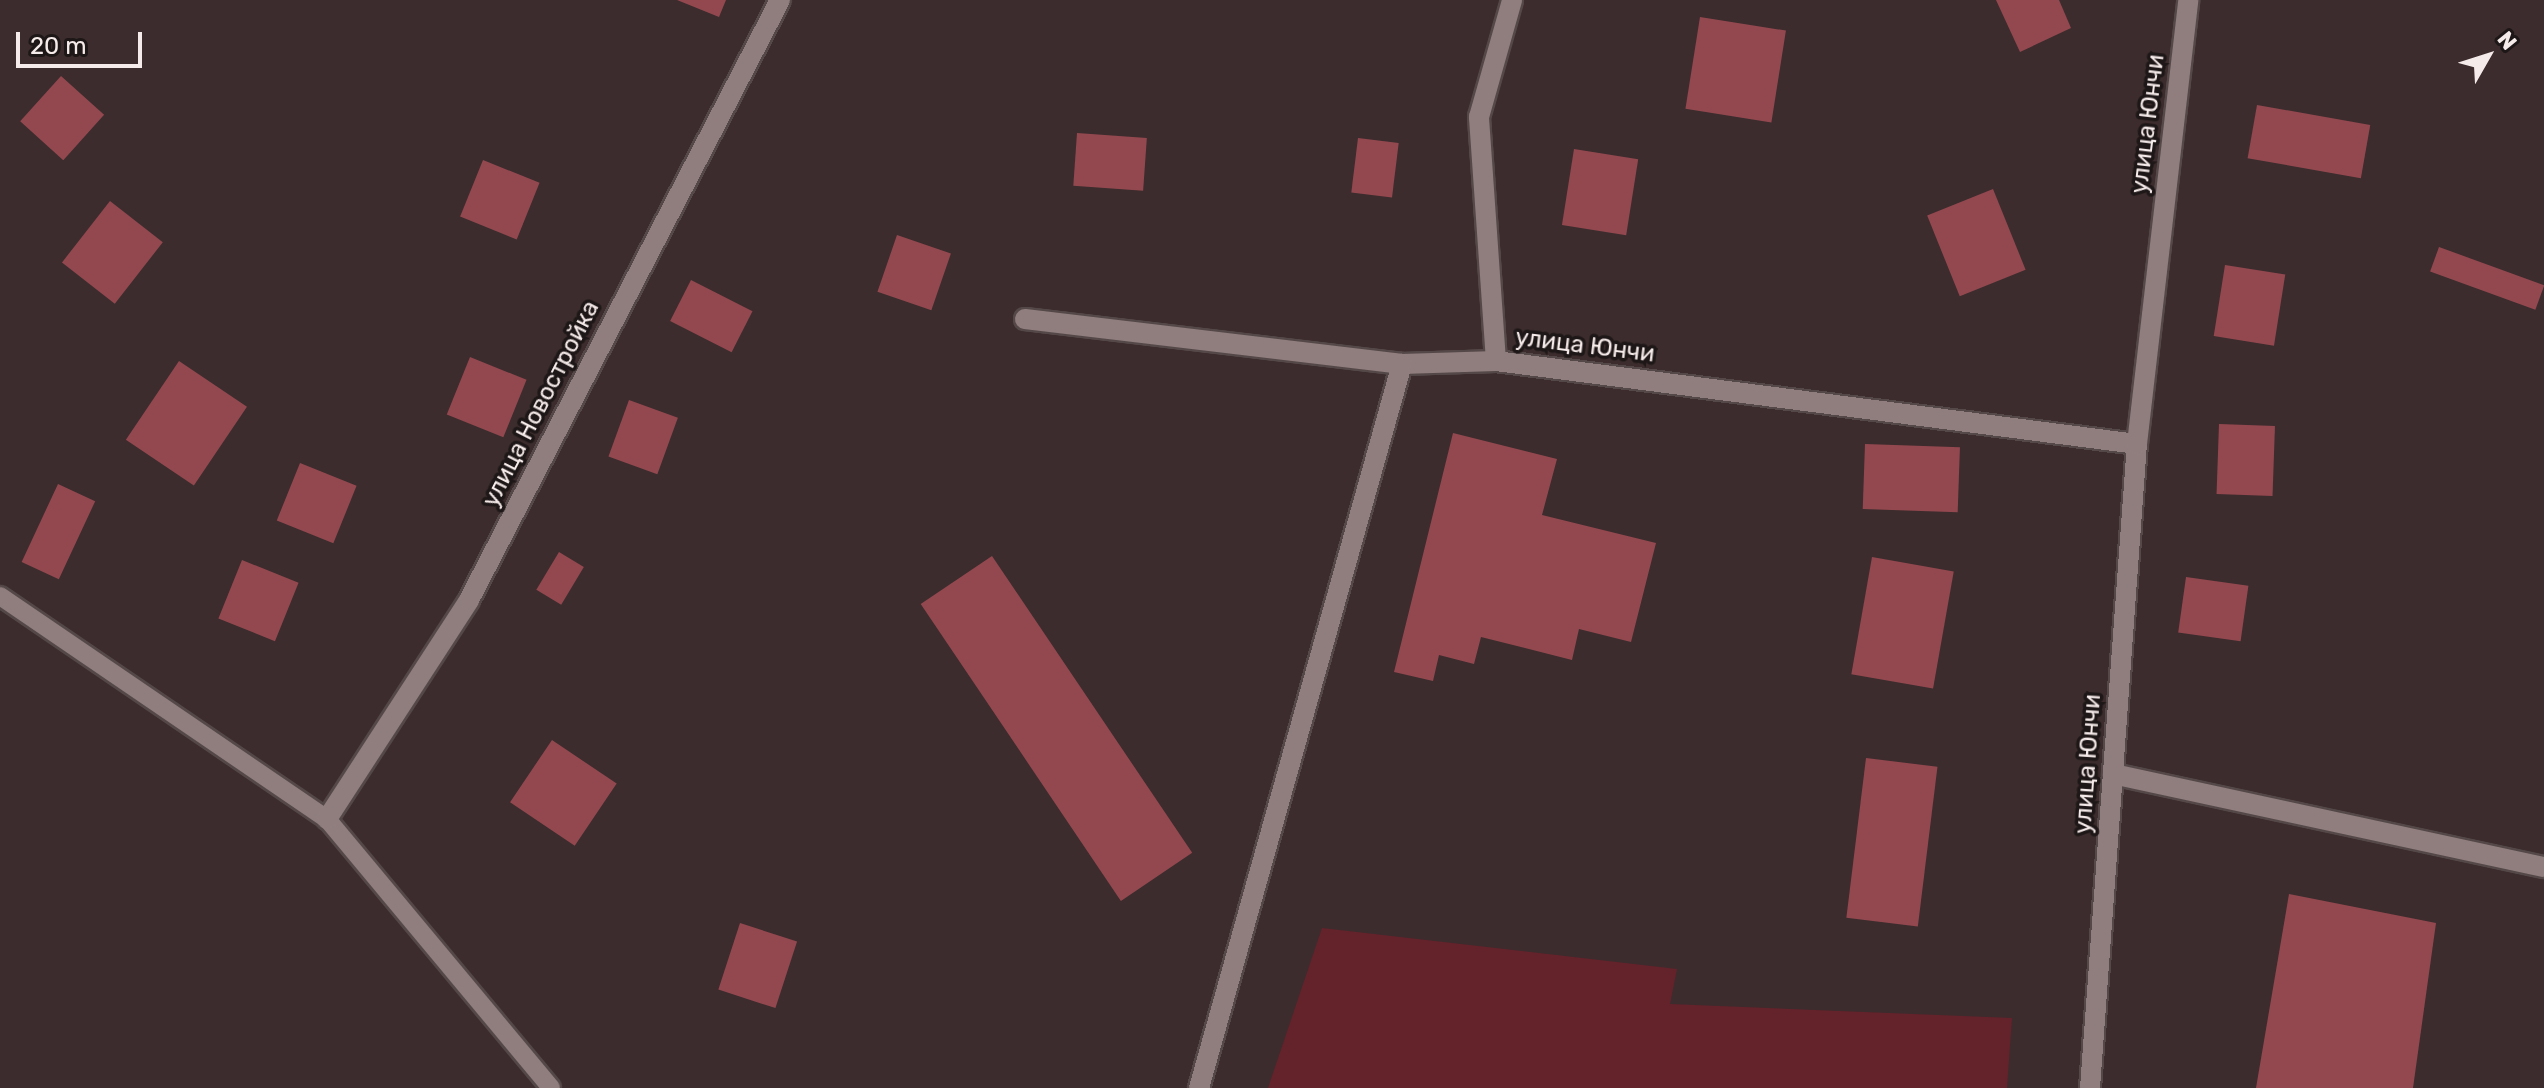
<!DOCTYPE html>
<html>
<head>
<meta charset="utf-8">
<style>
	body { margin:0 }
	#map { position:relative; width:2544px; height:1088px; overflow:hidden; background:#3c2c2d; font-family:Rubik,sans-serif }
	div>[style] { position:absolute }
	.green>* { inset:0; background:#64222b }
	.building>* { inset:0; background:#93484f; transform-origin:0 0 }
	.roads { filter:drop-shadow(2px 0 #554848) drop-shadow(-2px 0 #554848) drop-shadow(0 2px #554848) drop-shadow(0 -2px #554848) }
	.service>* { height:18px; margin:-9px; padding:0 9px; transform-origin:9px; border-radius:9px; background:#907e7e }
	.minor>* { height:20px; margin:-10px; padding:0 10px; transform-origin:10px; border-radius:10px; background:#907e7e }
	span { translate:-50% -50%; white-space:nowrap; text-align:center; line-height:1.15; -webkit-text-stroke:7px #1e1717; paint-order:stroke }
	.street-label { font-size:24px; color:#f6ebeb }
	.north { position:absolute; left:2448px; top:16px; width:80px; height:80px; -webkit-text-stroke:6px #1e1717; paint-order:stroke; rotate:51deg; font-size:22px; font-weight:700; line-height:32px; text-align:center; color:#f6ebeb }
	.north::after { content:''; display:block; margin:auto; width:28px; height:36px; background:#f6ebeb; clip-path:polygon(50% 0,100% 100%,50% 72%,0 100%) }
	.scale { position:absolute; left:16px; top:32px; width:126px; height:36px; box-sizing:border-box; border:4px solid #f6ebeb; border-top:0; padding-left:10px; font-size:24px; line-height:28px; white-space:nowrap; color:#f6ebeb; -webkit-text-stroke:6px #1e1717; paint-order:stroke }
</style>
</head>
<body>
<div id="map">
	<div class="green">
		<div style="clip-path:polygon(1322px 928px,1677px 969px,1670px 1004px,2012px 1018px,2007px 1088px,1268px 1088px)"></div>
	</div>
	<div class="building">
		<div style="clip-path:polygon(677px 0,726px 0,719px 17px)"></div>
		<div style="clip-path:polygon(1996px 0,2059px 0,2071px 28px,2020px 52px)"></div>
		<div style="left:1700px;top:17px;width:87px;height:93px;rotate:9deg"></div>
		<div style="left:61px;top:76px;width:58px;height:61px;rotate:42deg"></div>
		<div style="left:2257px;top:105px;width:115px;height:54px;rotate:10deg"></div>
		<div style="left:1077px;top:133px;width:70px;height:53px;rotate:4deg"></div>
		<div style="left:1358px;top:138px;width:41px;height:55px;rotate:7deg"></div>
		<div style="left:1574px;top:149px;width:65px;height:77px;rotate:9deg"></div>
		<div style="left:483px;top:160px;width:61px;height:61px;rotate:22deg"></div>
		<div style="left:1993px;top:189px;width:87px;height:71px;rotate:68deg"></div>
		<div style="left:110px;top:201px;width:67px;height:78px;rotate:38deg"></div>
		<div style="left:897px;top:235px;width:57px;height:60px;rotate:19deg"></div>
		<div style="left:2439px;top:247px;width:112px;height:26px;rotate:20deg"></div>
		<div style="left:2225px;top:265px;width:61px;height:72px;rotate:9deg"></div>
		<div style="left:691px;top:280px;width:69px;height:46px;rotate:27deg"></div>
		<div style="left:470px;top:357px;width:61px;height:62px;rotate:22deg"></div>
		<div style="left:179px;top:361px;width:82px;height:95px;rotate:34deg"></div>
		<div style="left:629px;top:400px;width:52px;height:60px;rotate:20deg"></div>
		<div style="left:2219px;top:424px;width:56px;height:70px;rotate:2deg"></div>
		<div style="clip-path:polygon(1453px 433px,1557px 459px,1542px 515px,1656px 543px,1631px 642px,1579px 629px,1572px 660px,1481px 637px,1474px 664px,1439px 655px,1433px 681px,1394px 672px)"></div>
		<div style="left:1865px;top:444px;width:95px;height:65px;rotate:2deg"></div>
		<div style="left:300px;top:463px;width:61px;height:62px;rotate:22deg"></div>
		<div style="left:58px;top:484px;width:41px;height:86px;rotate:25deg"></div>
		<div style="left:559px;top:552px;width:29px;height:44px;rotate:31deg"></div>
		<div style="left:992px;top:556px;width:358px;height:86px;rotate:56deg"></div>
		<div style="left:1872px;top:557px;width:83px;height:119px;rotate:10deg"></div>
		<div style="left:242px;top:560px;width:61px;height:63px;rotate:22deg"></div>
		<div style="left:2186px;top:577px;width:63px;height:56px;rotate:8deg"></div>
		<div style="left:552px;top:740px;width:78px;height:75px;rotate:34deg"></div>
		<div style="left:1866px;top:758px;width:72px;height:161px;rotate:7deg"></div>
		<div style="clip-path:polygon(2289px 894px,2436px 923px,2413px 1088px,2256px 1088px)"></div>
		<div style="left:740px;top:923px;width:60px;height:70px;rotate:18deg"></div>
	</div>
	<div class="roads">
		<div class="service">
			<div style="left:0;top:596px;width:396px;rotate:34.3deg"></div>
			<div style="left:327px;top:819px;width:350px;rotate:50.2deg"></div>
		</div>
		<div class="minor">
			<div style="left:1025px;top:319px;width:380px;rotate:6.8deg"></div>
			<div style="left:1402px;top:364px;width:94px;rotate:-1.8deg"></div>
			<div style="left:1496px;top:361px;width:646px;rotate:7.38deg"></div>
			<div style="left:1496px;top:361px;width:245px;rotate:-94deg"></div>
			<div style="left:1479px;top:117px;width:122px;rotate:-74.2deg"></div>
			<div style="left:2113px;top:774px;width:441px;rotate:12.2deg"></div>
			<div style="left:327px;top:819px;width:261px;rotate:-57deg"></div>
			<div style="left:469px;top:600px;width:676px;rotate:-62.6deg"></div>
			<div style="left:1199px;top:1088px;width:752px;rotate:-74.34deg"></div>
			<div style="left:2090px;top:1088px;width:646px;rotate:-85.83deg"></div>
			<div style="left:2137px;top:444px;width:447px;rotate:-83.4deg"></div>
		</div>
	</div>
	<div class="street-label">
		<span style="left:2148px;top:124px;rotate:-83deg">улица Юнчи</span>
		<span style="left:1585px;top:346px;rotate:7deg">улица Юнчи</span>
		<span style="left:541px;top:404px;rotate:-63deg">улица Новостройка</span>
		<span style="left:2088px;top:764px;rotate:-86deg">улица Юнчи</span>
	</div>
	<div class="north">N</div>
	<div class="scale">20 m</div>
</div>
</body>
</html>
